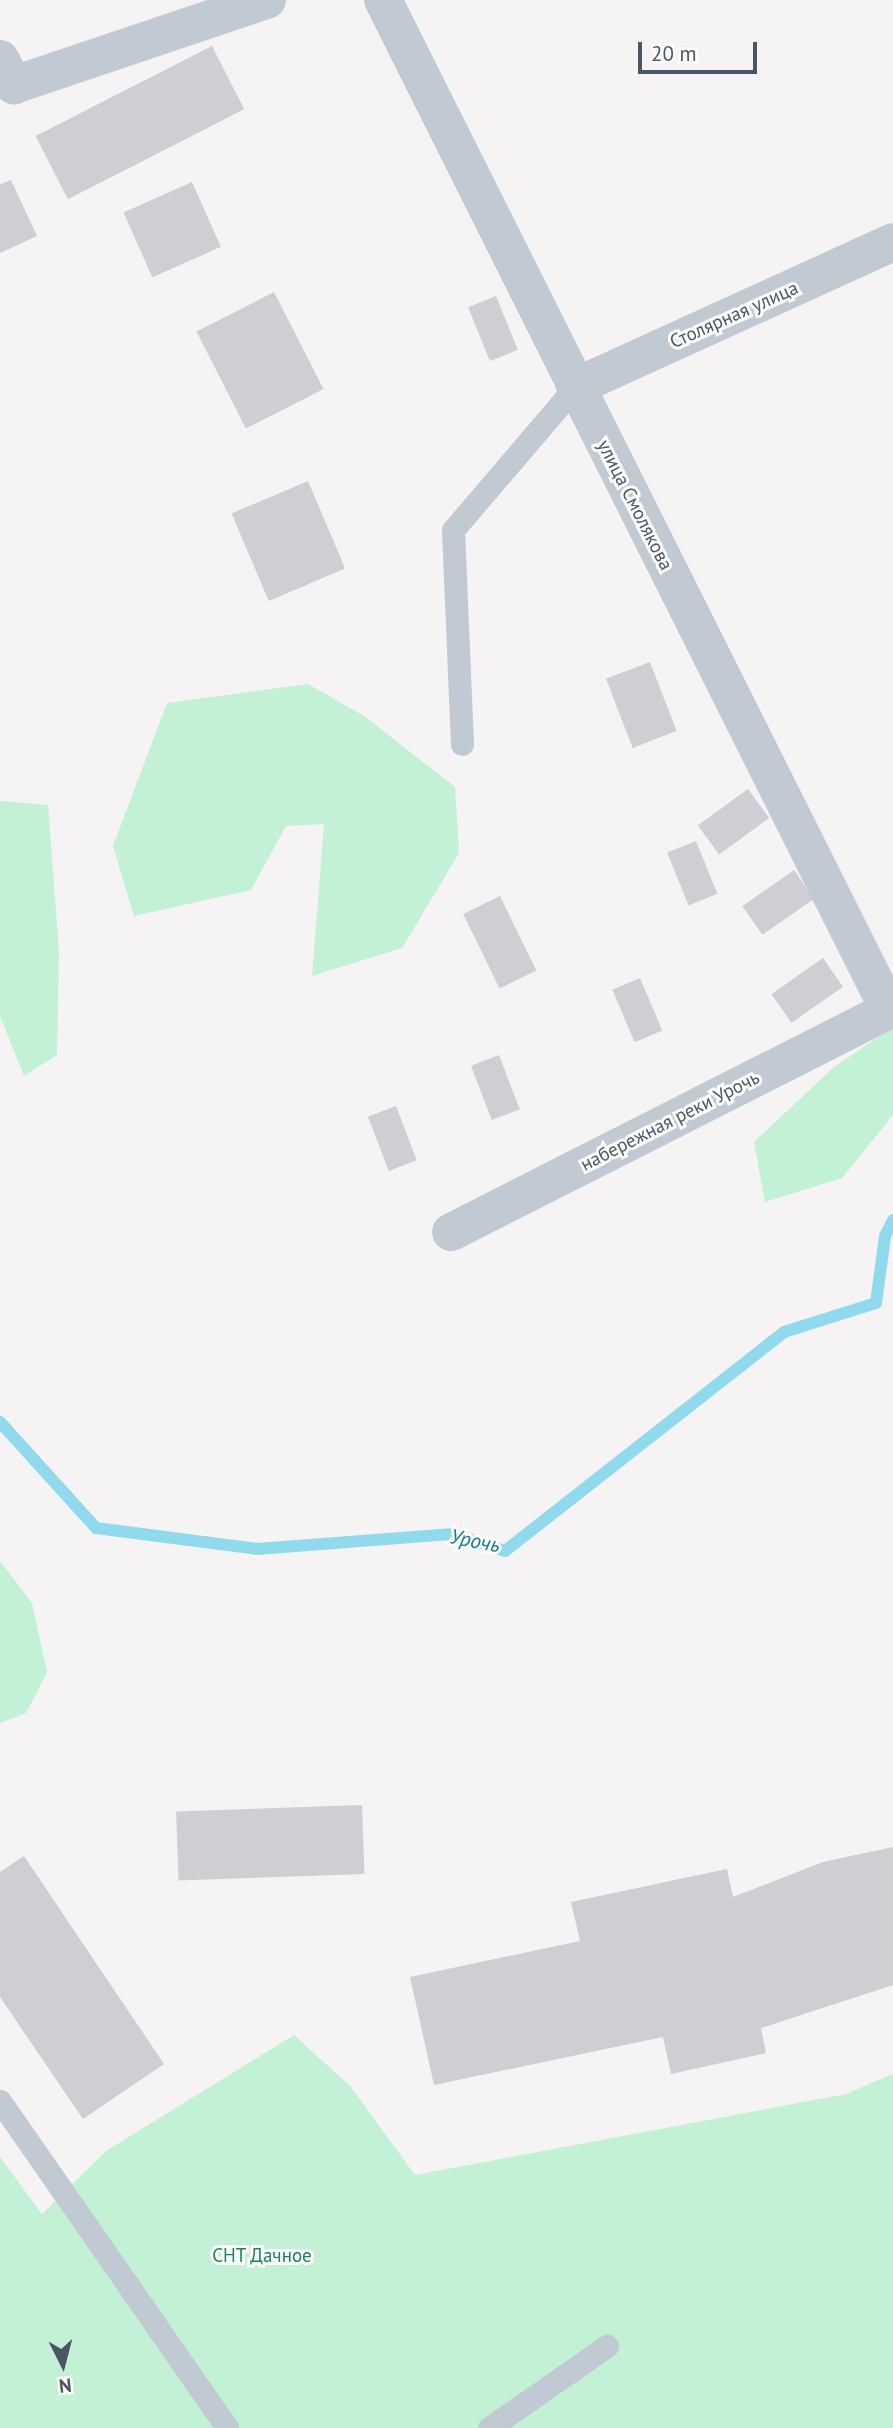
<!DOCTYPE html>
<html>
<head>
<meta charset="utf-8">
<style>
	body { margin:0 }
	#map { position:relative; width:893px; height:2428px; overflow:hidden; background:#f5f3f3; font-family:"PT Sans",sans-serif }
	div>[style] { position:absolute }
	.green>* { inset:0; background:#c3f1d5 }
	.stream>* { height:12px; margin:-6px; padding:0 6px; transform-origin:6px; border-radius:6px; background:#90daee }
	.building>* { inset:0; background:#cdcfd5; transform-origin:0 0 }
	.service>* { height:23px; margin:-11.5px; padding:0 11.5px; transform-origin:11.5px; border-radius:11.5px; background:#c1cad2 }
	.minor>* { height:38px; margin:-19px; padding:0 19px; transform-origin:19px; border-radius:19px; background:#c1cad2 }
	span { translate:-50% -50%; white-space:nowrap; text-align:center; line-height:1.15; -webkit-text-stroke:6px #fff; paint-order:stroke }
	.street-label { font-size:19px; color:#4a5661 }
	.park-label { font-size:19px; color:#17864f }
	.water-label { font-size:21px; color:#0c7c9b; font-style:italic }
	.north { position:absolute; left:28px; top:2330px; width:70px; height:70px; -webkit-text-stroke:5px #fff; paint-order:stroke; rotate:174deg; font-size:19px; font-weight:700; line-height:28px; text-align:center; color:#4a5661 }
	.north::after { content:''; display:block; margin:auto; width:24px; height:32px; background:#4a5661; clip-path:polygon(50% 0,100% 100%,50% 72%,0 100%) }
	.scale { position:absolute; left:638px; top:42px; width:119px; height:32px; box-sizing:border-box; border:4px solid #4a5661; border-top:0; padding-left:9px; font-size:21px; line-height:24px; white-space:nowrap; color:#4a5661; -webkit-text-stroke:5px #fff; paint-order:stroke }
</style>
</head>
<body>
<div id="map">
	<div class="green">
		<div style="clip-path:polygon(308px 684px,364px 716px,455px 787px,459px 853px,402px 948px,312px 976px,324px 824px,286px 826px,251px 890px,134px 916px,113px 846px,167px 703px)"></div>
		<div style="clip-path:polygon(0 801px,48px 805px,59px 952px,57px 1055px,24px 1076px,0 1016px)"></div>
		<div style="clip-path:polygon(893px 1027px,893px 1115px,842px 1178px,765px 1202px,754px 1142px,833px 1068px)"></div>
		<div style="clip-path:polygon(0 1561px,32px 1603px,47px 1672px,26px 1713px,0 1723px)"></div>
		<div style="clip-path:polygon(294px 2035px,350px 2086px,415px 2175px,846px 2094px,893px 2074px,893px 2428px,0 2428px,0 2157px,42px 2214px,106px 2151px)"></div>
	</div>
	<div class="stream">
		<div style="left:0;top:1422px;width:143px;rotate:47.8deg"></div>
		<div style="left:96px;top:1528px;width:162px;rotate:7.4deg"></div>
		<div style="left:257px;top:1549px;width:197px;rotate:-4.4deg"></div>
		<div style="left:453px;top:1534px;width:55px;rotate:18.1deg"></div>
		<div style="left:505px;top:1551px;width:355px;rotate:-38.1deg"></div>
		<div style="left:784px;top:1332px;width:96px;rotate:-17.5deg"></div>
		<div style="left:876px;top:1303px;width:68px;rotate:-82.3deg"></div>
		<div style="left:885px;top:1236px;width:18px;rotate:-63deg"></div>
	</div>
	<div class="building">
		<div style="left:212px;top:46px;width:71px;height:198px;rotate:63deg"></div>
		<div style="clip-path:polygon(11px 180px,37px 236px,0 253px,0 184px)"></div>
		<div style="left:192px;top:182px;width:71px;height:75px;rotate:66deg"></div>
		<div style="left:274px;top:292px;width:109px;height:87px;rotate:63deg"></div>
		<div style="left:496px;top:296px;width:58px;height:30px;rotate:68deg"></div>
		<div style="left:308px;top:481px;width:95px;height:83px;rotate:67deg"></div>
		<div style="left:650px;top:662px;width:74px;height:47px;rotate:69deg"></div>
		<div style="left:748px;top:789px;width:36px;height:62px;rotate:54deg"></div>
		<div style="left:696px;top:841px;width:57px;height:31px;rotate:68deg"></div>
		<div style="left:794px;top:870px;width:35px;height:63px;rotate:55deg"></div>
		<div style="left:500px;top:896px;width:83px;height:41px;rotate:64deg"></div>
		<div style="left:823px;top:958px;width:35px;height:63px;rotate:55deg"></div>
		<div style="left:640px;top:978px;width:57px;height:30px;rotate:67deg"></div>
		<div style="left:499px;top:1055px;width:58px;height:30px;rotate:69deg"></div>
		<div style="left:396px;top:1106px;width:58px;height:30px;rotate:69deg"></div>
		<div style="left:362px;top:1805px;width:69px;height:186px;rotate:88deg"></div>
		<div style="clip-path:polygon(893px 1847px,893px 1985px,761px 2028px,766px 2053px,671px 2074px,663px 2037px,434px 2085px,410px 1977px,580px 1941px,571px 1902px,727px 1869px,733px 1897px,823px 1862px)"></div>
		<div style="clip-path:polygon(24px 1856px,164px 2064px,83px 2119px,0 1997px,0 1872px)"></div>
	</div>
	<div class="service">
		<div style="left:462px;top:744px;width:214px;rotate:-92.4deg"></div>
		<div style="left:453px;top:530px;width:188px;rotate:-49.5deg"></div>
		<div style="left:0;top:2101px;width:398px;rotate:55.2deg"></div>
		<div style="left:489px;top:2428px;width:144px;rotate:-34.8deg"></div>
	</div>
	<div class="minor">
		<div style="left:383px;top:0;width:1130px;rotate:63.39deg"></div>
		<div style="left:889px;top:1010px;width:491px;rotate:153.1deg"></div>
		<div style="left:0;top:59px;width:30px;rotate:62deg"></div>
		<div style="left:14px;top:85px;width:267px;rotate:-18.6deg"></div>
		<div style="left:575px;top:387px;width:349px;rotate:-24.5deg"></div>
	</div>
	<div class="street-label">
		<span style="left:734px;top:315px;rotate:-24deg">Столярная улица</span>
		<span style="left:635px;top:505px;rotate:63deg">улица Смолякова</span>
		<span style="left:670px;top:1121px;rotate:-27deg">набережная реки Урочь</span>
	</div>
	<div class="park-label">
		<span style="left:262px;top:2256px">СНТ Дачное</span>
	</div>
	<div class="water-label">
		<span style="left:475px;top:1541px;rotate:11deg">Урочь</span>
	</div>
	<div class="north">N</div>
	<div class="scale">20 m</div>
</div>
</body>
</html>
